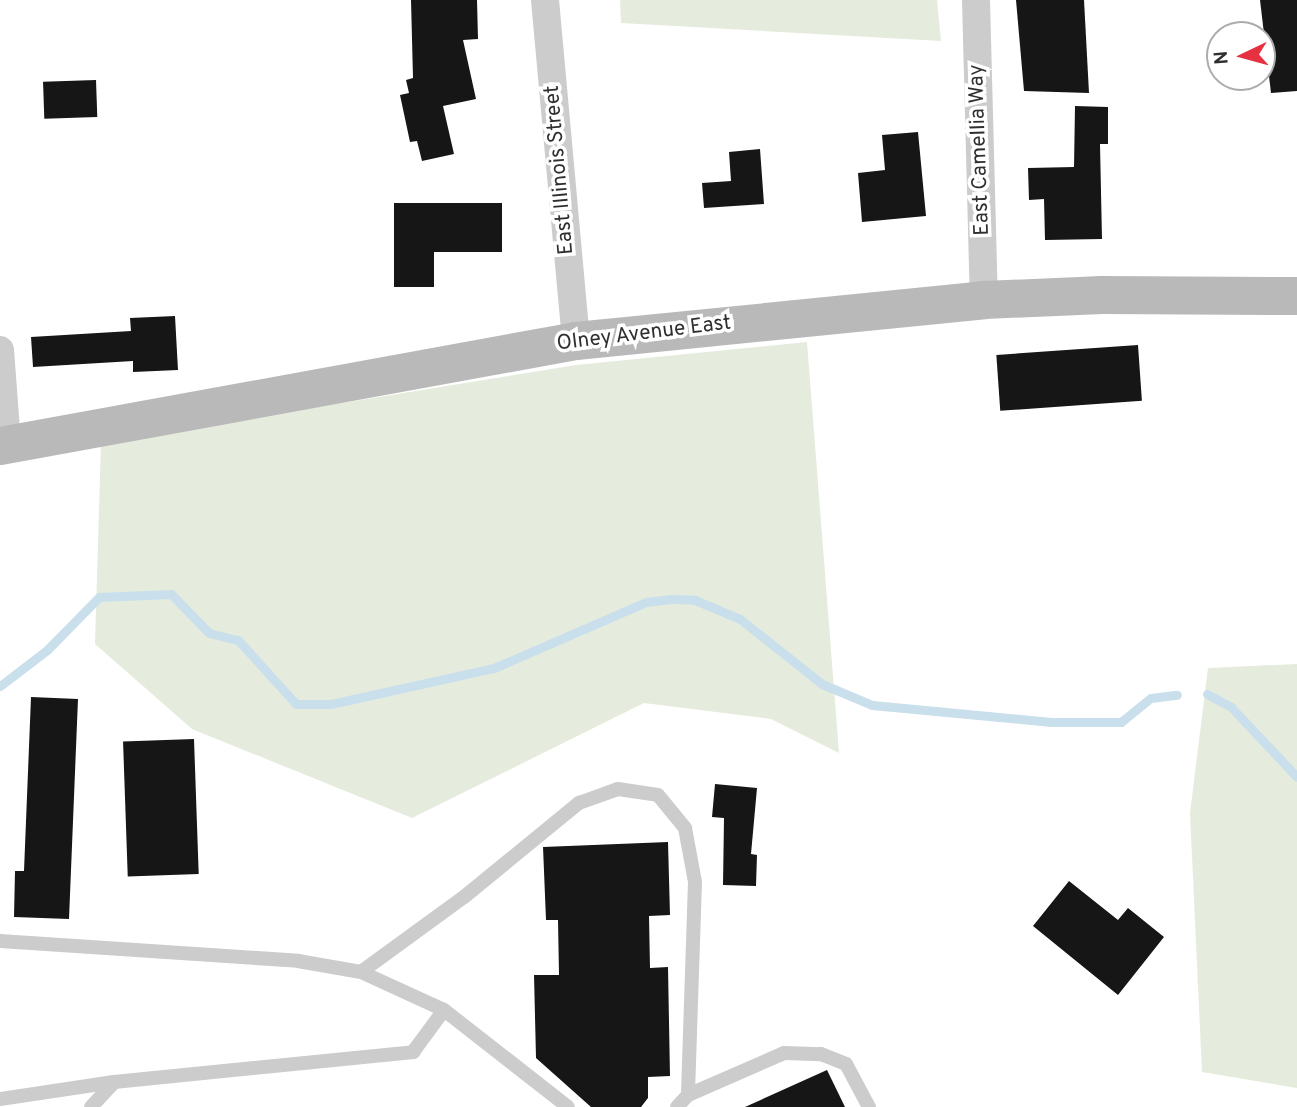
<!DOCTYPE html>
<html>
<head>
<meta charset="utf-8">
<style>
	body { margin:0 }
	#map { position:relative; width:1297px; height:1107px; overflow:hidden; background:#fff; font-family:Overpass,sans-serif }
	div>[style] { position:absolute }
	.green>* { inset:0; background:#e5ecdd }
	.stream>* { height:9px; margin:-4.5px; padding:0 4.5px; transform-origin:4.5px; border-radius:4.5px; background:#c9dfec }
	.building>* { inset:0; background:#161616; transform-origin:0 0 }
	.service>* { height:14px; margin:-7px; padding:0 7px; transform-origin:7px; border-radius:7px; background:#ccc }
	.minor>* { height:28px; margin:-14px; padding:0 14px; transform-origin:14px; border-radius:14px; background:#ccc }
	.secondary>* { height:38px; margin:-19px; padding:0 19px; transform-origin:19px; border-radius:19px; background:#b9b9b9 }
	span { translate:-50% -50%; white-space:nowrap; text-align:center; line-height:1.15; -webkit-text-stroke:7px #fff; paint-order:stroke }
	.street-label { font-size:21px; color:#2f2f2f }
	.north { position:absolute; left:1206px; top:21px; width:70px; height:70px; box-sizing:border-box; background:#fff; border:2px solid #acacac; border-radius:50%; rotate:265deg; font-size:19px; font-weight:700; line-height:28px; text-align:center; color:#2f2f2f }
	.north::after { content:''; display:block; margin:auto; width:24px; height:32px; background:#e63141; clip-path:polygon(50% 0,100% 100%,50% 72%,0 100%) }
</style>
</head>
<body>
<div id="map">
	<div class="green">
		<div style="clip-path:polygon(620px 0,937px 0,941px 41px,621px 23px)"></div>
		<div style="clip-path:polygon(807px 342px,839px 753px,771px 719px,644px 703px,412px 818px,192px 729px,95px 644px,101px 442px,576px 365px)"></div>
		<div style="clip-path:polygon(1297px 664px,1297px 1088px,1202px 1072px,1190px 813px,1208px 668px)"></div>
	</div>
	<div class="stream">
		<div style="left:0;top:686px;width:59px;rotate:-37.5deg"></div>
		<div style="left:47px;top:650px;width:74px;rotate:-45.5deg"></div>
		<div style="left:99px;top:597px;width:72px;rotate:-2.4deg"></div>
		<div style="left:171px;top:594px;width:54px;rotate:45.7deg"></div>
		<div style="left:209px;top:633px;width:30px;rotate:14deg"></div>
		<div style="left:238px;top:640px;width:86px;rotate:47.8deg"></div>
		<div style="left:296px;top:704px;width:35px"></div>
		<div style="left:331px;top:704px;width:167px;rotate:-12.5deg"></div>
		<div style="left:494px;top:668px;width:166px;rotate:-23.5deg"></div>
		<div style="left:646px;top:602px;width:25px;rotate:-7deg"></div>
		<div style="left:671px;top:599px;width:24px;rotate:2deg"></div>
		<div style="left:695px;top:600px;width:49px;rotate:22.9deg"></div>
		<div style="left:740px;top:619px;width:105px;rotate:38.4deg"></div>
		<div style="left:822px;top:684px;width:54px;rotate:22.8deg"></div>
		<div style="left:872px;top:705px;width:180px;rotate:5.4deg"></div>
		<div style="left:1051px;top:722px;width:70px"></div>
		<div style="left:1121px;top:722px;width:38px;rotate:-39deg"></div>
		<div style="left:1151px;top:698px;width:26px;rotate:-7deg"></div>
		<div style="left:1207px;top:694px;width:27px;rotate:28deg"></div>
		<div style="left:1231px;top:707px;width:96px;rotate:46.7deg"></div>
	</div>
	<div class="building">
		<div style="clip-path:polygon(411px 0,477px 0,478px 39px,463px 40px,476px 99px,443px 106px,454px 154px,422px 161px,417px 141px,410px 142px,400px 95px,409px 93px,406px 80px,413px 78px)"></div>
		<div style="clip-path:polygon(1016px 0,1084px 0,1089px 93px,1024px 91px)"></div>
		<div style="clip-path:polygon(1260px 0,1297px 0,1297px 91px,1271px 93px)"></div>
		<div style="left:96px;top:80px;width:37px;height:53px;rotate:88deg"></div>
		<div style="clip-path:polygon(1075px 106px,1108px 107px,1108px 144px,1100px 144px,1102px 239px,1045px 240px,1044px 199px,1029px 200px,1028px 168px,1074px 167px)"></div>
		<div style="clip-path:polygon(918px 132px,926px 216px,862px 222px,858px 173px,885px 170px,882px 135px)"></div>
		<div style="clip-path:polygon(760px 149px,764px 204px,704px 208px,702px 183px,731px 181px,729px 152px)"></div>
		<div style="clip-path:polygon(394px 203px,502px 203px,502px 252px,434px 252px,434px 287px,394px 287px)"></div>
		<div style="clip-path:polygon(175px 316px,178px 370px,133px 372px,133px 361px,33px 367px,31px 337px,131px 331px,130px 318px)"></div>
		<div style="left:1138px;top:345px;width:56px;height:142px;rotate:86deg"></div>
		<div style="clip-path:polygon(31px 697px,78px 699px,69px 919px,14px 917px,15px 871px,24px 871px)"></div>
		<div style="left:194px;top:739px;width:135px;height:71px;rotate:88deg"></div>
		<div style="clip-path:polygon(715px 784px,757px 788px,751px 854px,757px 855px,756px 886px,723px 885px,724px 818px,712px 817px)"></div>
		<div style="clip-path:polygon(668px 842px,670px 915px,649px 916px,650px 968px,668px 967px,670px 1076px,648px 1077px,648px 1098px,641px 1107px,591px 1107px,536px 1058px,534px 975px,559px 975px,558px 920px,546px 920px,543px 847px)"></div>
		<div style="clip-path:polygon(1069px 881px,1118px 920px,1128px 908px,1164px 937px,1118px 995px,1033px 926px)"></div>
		<div style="clip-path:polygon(827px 1070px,845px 1107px,745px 1107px)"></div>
	</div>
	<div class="service">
		<div style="left:0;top:941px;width:299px;rotate:3.8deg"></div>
		<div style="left:298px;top:961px;width:64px;rotate:9.9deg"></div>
		<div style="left:361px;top:972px;width:91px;rotate:24.6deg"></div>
		<div style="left:444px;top:1010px;width:157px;rotate:38deg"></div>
		<div style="left:361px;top:972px;width:127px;rotate:-36.1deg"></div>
		<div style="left:464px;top:897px;width:149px;rotate:-39.3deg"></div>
		<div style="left:579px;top:803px;width:41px;rotate:-19.7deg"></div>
		<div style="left:618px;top:789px;width:40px;rotate:8.5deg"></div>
		<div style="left:658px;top:795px;width:43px;rotate:50.7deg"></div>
		<div style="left:685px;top:828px;width:55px;rotate:79.5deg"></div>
		<div style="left:695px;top:882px;width:213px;rotate:91.9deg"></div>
		<div style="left:688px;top:1095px;width:16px;rotate:133deg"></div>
		<div style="left:688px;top:1095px;width:105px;rotate:-23.6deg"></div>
		<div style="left:784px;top:1053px;width:37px;rotate:2deg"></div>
		<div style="left:821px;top:1054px;width:27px;rotate:22deg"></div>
		<div style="left:846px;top:1064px;width:49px;rotate:61.9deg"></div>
		<div style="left:0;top:1099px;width:115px;rotate:-8.5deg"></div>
		<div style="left:114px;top:1082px;width:301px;rotate:-5.7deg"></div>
		<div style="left:413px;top:1052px;width:52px;rotate:-53.6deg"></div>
		<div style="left:91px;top:1107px;width:34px;rotate:-47deg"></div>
	</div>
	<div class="minor">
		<div style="left:545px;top:0;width:342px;rotate:84.8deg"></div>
		<div style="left:976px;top:0;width:300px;rotate:88.5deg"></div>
		<div style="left:0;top:350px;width:94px;rotate:85.7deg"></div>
	</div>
	<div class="secondary">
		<div style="left:0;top:446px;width:585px;rotate:-10.33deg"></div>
		<div style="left:576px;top:341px;width:410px;rotate:-5.7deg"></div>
		<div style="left:984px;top:300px;width:118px;rotate:-2.4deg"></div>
		<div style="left:1102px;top:295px;width:195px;rotate:0.3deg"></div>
	</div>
	<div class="street-label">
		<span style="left:980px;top:150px;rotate:-92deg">East Camellia Way</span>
		<span style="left:560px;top:170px;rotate:-95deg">East Illinois Street</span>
		<span style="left:644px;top:334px;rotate:-7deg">Olney Avenue East</span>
	</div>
	<div class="north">N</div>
</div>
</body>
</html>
